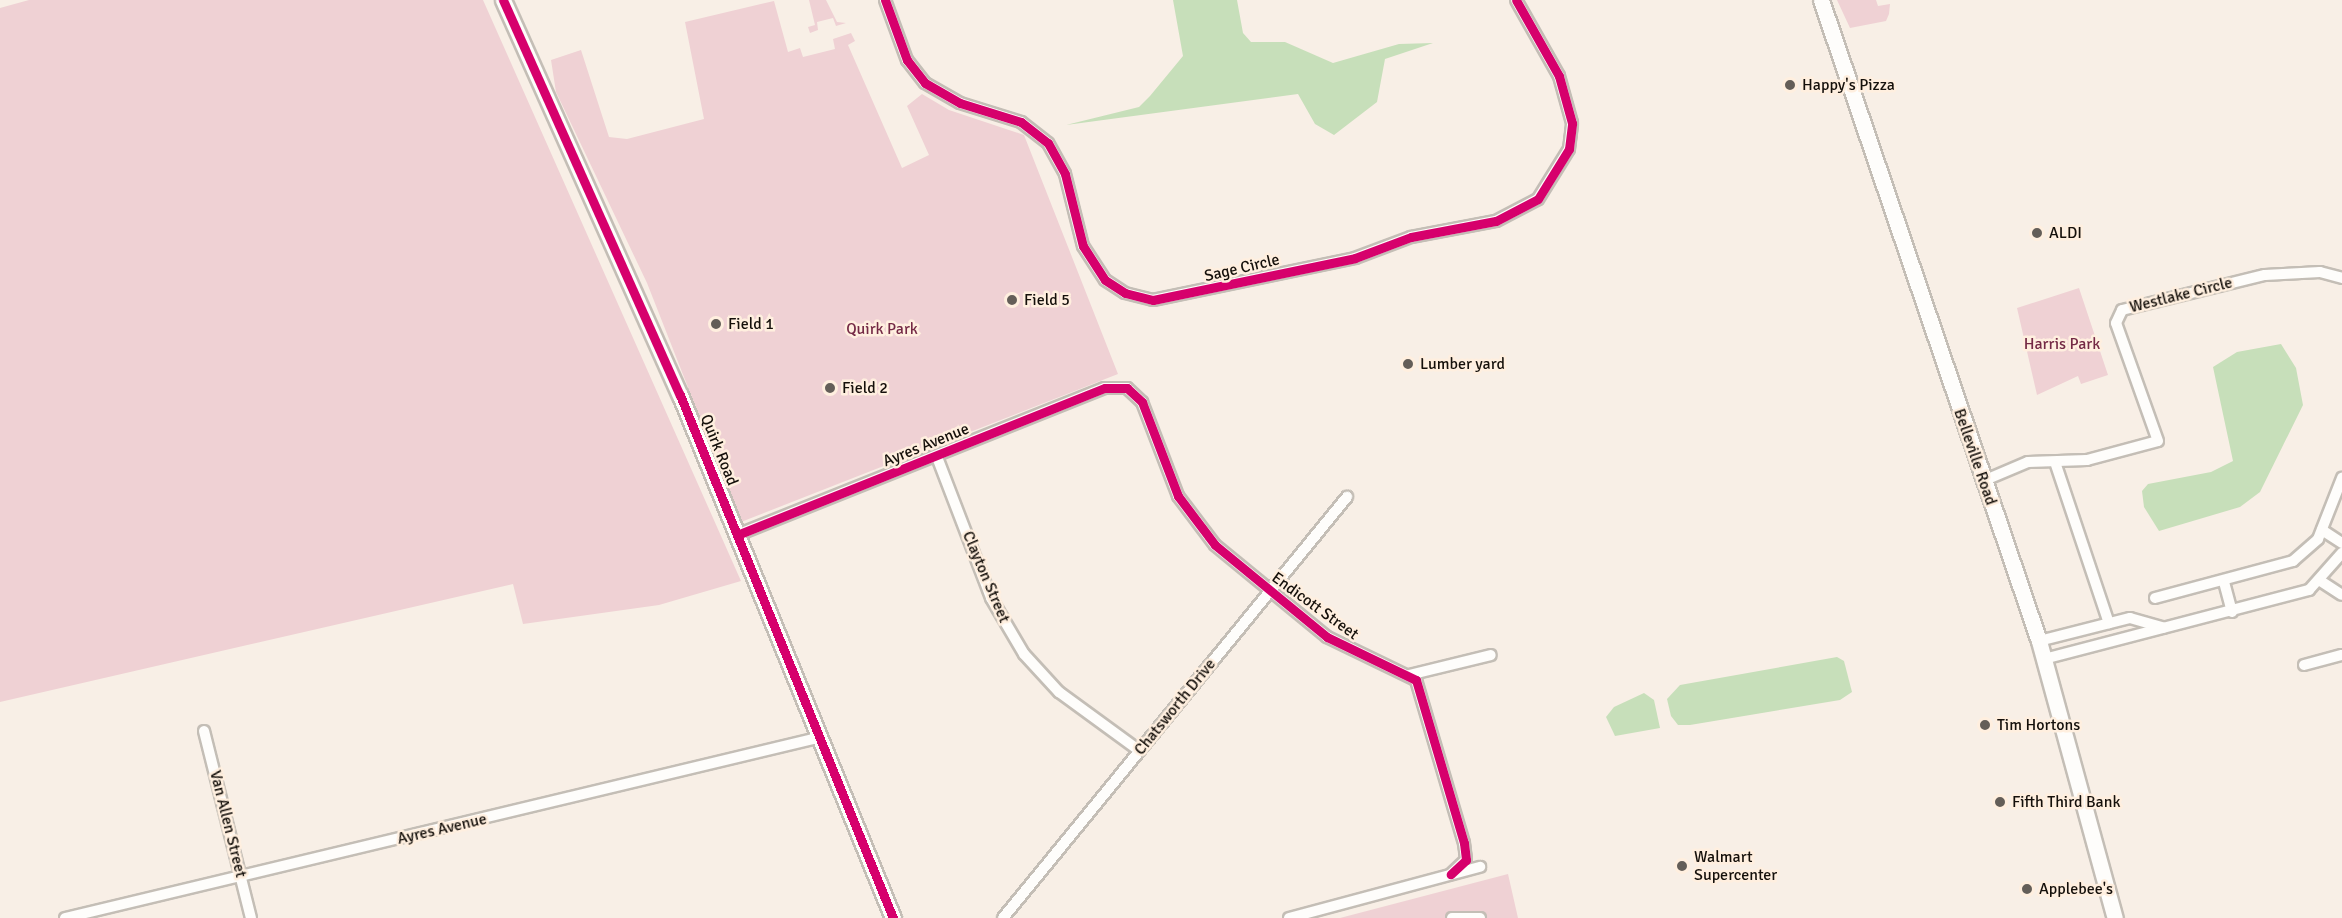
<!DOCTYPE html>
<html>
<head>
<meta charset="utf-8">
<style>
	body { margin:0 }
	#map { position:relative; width:2342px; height:918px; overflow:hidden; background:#f8efe6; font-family:Signika,sans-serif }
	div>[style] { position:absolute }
	.green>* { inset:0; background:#efd1d4 }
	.water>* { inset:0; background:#c7dfba }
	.roads { filter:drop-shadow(2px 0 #c4beb6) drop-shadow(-2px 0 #c4beb6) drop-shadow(0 2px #c4beb6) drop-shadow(0 -2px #c4beb6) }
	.street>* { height:10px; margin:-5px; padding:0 5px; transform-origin:5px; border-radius:5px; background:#fefdfb }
	.secondary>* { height:15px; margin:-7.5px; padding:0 7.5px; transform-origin:7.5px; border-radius:7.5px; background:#fefdfb }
	.cycleway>* { height:9px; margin:-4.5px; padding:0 4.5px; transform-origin:4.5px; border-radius:4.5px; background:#d6006c }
	.dots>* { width:16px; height:16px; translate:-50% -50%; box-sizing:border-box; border:3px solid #ffefdf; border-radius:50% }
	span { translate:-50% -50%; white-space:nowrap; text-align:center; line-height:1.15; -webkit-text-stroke:5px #ffefdf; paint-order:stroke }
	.poi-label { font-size:16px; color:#15100b }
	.left { translate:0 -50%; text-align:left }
	.street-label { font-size:16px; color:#15100b }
	.park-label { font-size:16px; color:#742945 }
</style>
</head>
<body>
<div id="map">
	<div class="green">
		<div style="clip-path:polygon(29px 0,483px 0,741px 581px,659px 605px,523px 624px,513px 584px,0 702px,0 8px)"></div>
		<div style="clip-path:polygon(809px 0,826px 0,837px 22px,846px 23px,836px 26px,833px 18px,817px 22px,818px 30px,810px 33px,808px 27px,815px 25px)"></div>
		<div style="clip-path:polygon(1837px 0,1876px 0,1878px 6px,1890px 4px,1889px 14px,1886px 21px,1850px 28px)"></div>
		<div style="clip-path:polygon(774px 1px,788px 52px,800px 48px,803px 57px,835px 49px,833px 39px,851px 33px,855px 41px,848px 45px,902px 168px,929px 155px,907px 106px,922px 94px,949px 110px,1024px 135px,1118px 374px,741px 522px,647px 283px,556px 92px,551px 60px,581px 50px,609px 137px,627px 139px,704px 119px,685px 22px)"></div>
		<div style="clip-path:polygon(2079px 288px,2108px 375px,2081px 384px,2078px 376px,2037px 395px,2017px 308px)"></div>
		<div style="clip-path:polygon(1508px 874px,1518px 918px,1340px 918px)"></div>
	</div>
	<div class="water">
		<div style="clip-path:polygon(1173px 0,1237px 0,1243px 33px,1251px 42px,1285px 42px,1333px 63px,1399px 44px,1433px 43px,1385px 59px,1377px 102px,1334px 135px,1315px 124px,1298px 94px,1066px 125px,1139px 107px,1150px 96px,1183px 56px)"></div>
		<div style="clip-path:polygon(2281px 344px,2296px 368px,2303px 405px,2260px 492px,2240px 507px,2159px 531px,2144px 507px,2142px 491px,2148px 484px,2211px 472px,2233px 461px,2213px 367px,2237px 352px)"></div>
		<div style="clip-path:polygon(1837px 657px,1844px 661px,1852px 692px,1840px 700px,1690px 725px,1678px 725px,1671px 716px,1667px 699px,1680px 685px)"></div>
		<div style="clip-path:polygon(1644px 693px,1654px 700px,1660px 728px,1615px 736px,1606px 717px,1614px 707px)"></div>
	</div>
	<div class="roads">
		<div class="street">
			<div style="left:885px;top:0;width:64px;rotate:69.9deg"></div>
			<div style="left:907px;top:60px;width:29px;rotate:52deg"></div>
			<div style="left:925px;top:83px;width:40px;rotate:29.7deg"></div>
			<div style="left:960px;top:103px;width:64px;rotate:17.3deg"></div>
			<div style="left:1021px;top:122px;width:34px;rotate:38deg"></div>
			<div style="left:1048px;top:143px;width:35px;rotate:61deg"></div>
			<div style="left:1065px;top:174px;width:74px;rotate:76deg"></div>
			<div style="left:1083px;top:246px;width:40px;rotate:57.1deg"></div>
			<div style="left:1105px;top:280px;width:24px;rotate:33deg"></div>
			<div style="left:1125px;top:293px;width:29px;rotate:14deg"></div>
			<div style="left:1153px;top:300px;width:206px;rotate:-11.7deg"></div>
			<div style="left:1355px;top:258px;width:60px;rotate:-20.6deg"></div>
			<div style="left:1411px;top:237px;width:86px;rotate:-10.7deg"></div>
			<div style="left:1496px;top:221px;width:47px;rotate:-27.6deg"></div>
			<div style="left:1538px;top:199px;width:59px;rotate:-58.2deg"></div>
			<div style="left:1569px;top:149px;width:26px;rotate:-83deg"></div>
			<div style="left:1572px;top:123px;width:49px;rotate:-105.5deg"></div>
			<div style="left:1559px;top:76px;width:87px;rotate:-119.5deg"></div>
			<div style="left:937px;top:457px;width:151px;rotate:69deg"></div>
			<div style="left:991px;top:598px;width:65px;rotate:59.5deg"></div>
			<div style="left:1024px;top:654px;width:52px;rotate:47.4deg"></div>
			<div style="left:1059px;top:692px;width:100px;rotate:36.1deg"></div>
			<div style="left:2055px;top:462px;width:170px;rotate:71.5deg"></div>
			<div style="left:1983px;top:481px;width:49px;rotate:-22.9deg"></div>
			<div style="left:2028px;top:462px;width:59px;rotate:-1.9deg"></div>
			<div style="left:2087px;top:460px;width:73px;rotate:-15deg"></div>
			<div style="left:2158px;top:441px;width:125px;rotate:-109.6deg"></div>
			<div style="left:2116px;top:323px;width:14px;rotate:-65deg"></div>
			<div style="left:2122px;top:310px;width:147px;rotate:-13.8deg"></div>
			<div style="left:2265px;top:275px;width:55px;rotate:-3.1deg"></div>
			<div style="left:2320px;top:272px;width:23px;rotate:15deg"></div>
			<div style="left:2322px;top:530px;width:24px;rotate:33deg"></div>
			<div style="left:737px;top:535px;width:396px;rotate:-21.8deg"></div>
			<div style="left:1105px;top:388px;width:22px"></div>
			<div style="left:1127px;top:388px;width:21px;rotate:43deg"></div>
			<div style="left:1142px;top:402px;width:101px;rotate:69deg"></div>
			<div style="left:1178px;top:496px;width:61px;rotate:52.9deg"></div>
			<div style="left:1215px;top:545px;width:145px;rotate:39.4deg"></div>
			<div style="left:1327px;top:637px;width:99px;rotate:25.8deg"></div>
			<div style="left:1416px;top:680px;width:170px;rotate:73.6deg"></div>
			<div style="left:1464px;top:843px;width:17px;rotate:83deg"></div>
			<div style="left:1466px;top:860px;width:21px;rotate:137deg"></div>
			<div style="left:2319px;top:580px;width:27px;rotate:33deg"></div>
			<div style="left:2224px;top:582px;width:31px;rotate:75deg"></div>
			<div style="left:2155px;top:598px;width:143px;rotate:-15deg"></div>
			<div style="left:2293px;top:561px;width:33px;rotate:-41deg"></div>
			<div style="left:2318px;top:539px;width:66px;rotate:-68.5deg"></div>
			<div style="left:2039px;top:641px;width:94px;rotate:-14.2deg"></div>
			<div style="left:2130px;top:618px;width:35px;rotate:16deg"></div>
			<div style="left:2044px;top:659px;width:274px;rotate:-14.6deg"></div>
			<div style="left:2309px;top:590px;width:50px;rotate:-48.3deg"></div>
			<div style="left:2304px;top:665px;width:39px;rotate:-15deg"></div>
			<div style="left:1409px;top:675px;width:84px;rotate:-13.7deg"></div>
			<div style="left:204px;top:731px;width:193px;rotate:75.9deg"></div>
			<div style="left:65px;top:918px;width:773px;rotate:-13.46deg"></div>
			<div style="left:1003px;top:918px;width:544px;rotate:-50.75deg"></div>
			<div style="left:1289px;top:918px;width:198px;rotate:-15deg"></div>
			<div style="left:1452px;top:918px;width:28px"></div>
		</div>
		<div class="secondary">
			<div style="left:503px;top:0;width:433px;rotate:65.9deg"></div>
			<div style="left:680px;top:395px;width:565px;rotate:67.84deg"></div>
			<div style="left:1821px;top:0;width:677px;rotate:71.22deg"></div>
			<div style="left:2039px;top:641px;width:287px;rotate:74.7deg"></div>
		</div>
	</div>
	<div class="cycleway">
		<div style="left:503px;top:0;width:433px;rotate:65.9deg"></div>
		<div style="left:680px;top:395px;width:565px;rotate:67.84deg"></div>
		<div style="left:885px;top:0;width:64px;rotate:69.9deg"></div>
		<div style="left:907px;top:60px;width:29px;rotate:52deg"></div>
		<div style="left:925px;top:83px;width:40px;rotate:29.7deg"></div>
		<div style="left:960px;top:103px;width:64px;rotate:17.3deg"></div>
		<div style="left:1021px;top:122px;width:34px;rotate:38deg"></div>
		<div style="left:1048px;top:143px;width:35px;rotate:61deg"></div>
		<div style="left:1065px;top:174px;width:74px;rotate:76deg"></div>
		<div style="left:1083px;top:246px;width:40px;rotate:57.1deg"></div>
		<div style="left:1105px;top:280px;width:24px;rotate:33deg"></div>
		<div style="left:1125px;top:293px;width:29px;rotate:14deg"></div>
		<div style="left:1153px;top:300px;width:206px;rotate:-11.7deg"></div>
		<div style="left:1355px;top:258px;width:60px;rotate:-20.6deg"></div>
		<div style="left:1411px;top:237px;width:86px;rotate:-10.7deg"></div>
		<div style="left:1496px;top:221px;width:47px;rotate:-27.6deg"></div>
		<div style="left:1538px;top:199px;width:59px;rotate:-58.2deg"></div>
		<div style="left:1569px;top:149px;width:26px;rotate:-83deg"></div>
		<div style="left:1572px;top:123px;width:49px;rotate:-105.5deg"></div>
		<div style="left:1559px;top:76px;width:87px;rotate:-119.5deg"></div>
		<div style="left:737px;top:535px;width:396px;rotate:-21.8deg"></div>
		<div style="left:1105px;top:388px;width:22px"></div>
		<div style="left:1127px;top:388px;width:21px;rotate:43deg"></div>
		<div style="left:1142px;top:402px;width:101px;rotate:69deg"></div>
		<div style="left:1178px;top:496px;width:61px;rotate:52.9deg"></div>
		<div style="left:1215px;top:545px;width:145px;rotate:39.4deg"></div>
		<div style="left:1327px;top:637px;width:99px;rotate:25.8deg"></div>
		<div style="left:1416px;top:680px;width:170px;rotate:73.6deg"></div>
		<div style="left:1464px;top:843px;width:17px;rotate:83deg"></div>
		<div style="left:1466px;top:860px;width:21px;rotate:137deg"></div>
	</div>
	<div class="dots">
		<div style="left:1790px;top:85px;background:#645e58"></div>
		<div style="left:2037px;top:233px;background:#645e58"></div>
		<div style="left:1012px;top:300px;background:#645e58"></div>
		<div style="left:716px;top:324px;background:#645e58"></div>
		<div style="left:1408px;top:364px;background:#645e58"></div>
		<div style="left:830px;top:388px;background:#645e58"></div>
		<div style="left:1985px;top:725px;background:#645e58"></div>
		<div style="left:2000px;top:802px;background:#645e58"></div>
		<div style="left:1682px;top:866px;background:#645e58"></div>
		<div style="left:2027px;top:889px;background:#645e58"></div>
	</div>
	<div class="poi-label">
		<span class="left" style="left:1802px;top:85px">Happy's Pizza</span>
		<span class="left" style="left:2049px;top:233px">ALDI</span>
		<span class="left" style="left:1024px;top:300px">Field 5</span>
		<span class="left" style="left:728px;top:324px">Field 1</span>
		<span class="left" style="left:1420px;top:364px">Lumber yard</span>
		<span class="left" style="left:842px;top:388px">Field 2</span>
		<span class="left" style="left:1997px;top:725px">Tim Hortons</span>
		<span class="left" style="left:2012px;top:802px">Fifth Third Bank</span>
		<span class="left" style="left:1694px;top:866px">Walmart<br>Supercenter</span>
		<span class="left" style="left:2039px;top:889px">Applebee's</span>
	</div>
	<div class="street-label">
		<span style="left:1242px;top:268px;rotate:-13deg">Sage Circle</span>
		<span style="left:2181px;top:295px;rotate:-14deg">Westlake Circle</span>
		<span style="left:926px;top:445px;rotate:-22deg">Ayres Avenue</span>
		<span style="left:719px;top:450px;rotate:68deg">Quirk Road</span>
		<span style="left:1975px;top:457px;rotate:71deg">Belleville Road</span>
		<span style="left:986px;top:577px;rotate:67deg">Clayton Street</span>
		<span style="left:1315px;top:606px;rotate:36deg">Endicott Street</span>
		<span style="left:1175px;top:707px;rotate:-51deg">Chatsworth Drive</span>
		<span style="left:228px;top:824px;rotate:76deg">Van Allen Street</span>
		<span style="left:442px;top:829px;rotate:-13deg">Ayres Avenue</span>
	</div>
	<div class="park-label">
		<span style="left:882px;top:329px">Quirk Park</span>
		<span style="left:2062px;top:344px">Harris Park</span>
	</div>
</div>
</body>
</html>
